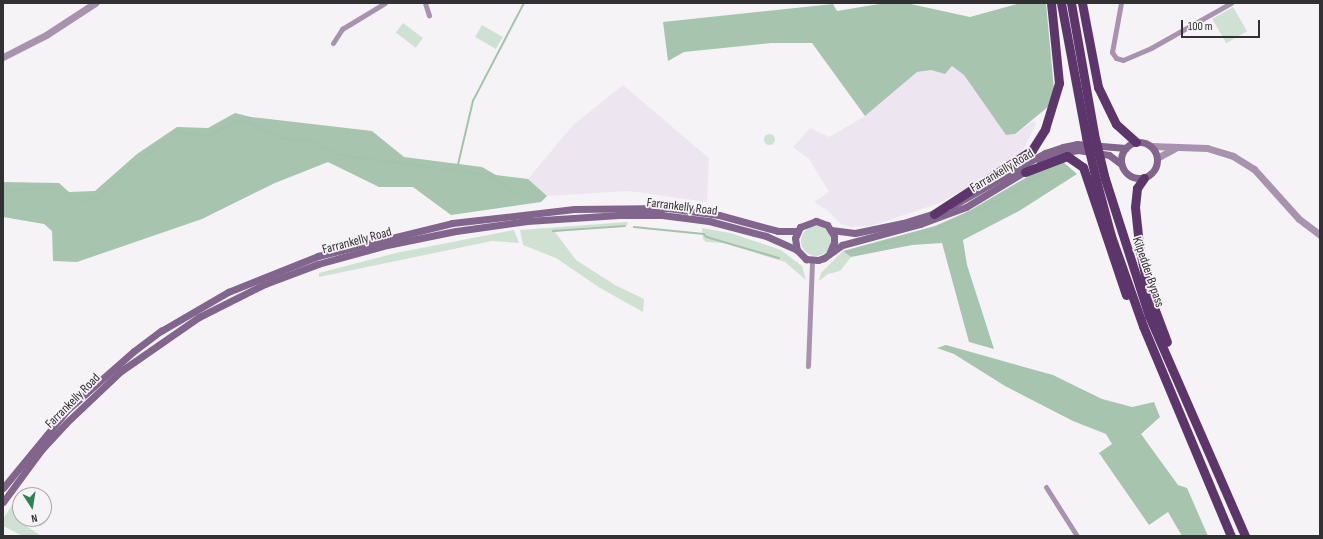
<!DOCTYPE html>
<html>
<head>
<meta charset="utf-8">
<style>
	body { margin:0 }
	#map { position:relative; width:1323px; height:539px; overflow:hidden; background:#f6f3f7; font-family:"Sofia Sans Condensed",sans-serif }
	div>[style] { position:absolute }
	.built>* { inset:0; background:#ede6f0 }
	.green>* { inset:0; background:#cee1d3; transform-origin:0 0 }
	.round { border-radius:50% }
	.forest>* { inset:0; background:#a7c4af }
	.stream>* { height:1.5px; margin:-0.75px; padding:0 0.75px; transform-origin:0.75px; border-radius:0.75px; background:#a5c2ad }
	.minor>* { height:5px; margin:-2.5px; padding:0 2.5px; transform-origin:2.5px; border-radius:2.5px; background:#a893af }
	.tertiary>* { height:7px; margin:-3.5px; padding:0 3.5px; transform-origin:3.5px; border-radius:3.5px; background:#a893af }
	.secondary>* { height:7px; margin:-3.5px; padding:0 3.5px; transform-origin:3.5px; border-radius:3.5px; background:#82658d }
	.secondary>.ring { margin:-3.5px; padding:0; box-sizing:content-box; background:none; border:7px solid #82658d; border-radius:50% }
	.trunk>* { height:9px; margin:-4.5px; padding:0 4.5px; transform-origin:4.5px; border-radius:4.5px; background:#5c366a }
	.trunk-bridge>* { height:9px; margin:-4.5px; padding:0 4.5px; transform-origin:4.5px; border-radius:4.5px; background:#5c366a }
	span { translate:-50% -50%; white-space:nowrap; text-align:center; line-height:1.15; -webkit-text-stroke:3.5px #f6f3f7; paint-order:stroke }
	.street-label { font-size:13px; color:#313032 }
	.frame { position:absolute; inset:0; border:4px solid #313032; pointer-events:none }
	.north { position:absolute; left:12px; top:487px; width:40px; height:40px; box-sizing:border-box; background:#f6f3f7; border:1px solid #a7a5a8; border-radius:50%; rotate:168deg; font-size:11px; font-weight:700; line-height:16px; text-align:center; color:#313032 }
	.north::after { content:''; display:block; margin:auto; width:14px; height:18px; background:#328152; clip-path:polygon(50% 0,100% 100%,50% 72%,0 100%) }
	.scale { position:absolute; left:1181px; top:20px; width:79px; height:18px; box-sizing:border-box; border:2px solid #313032; border-top:0; padding-left:5px; font-size:12px; line-height:14px; white-space:nowrap; color:#313032; -webkit-text-stroke:3px #f6f3f7; paint-order:stroke }
</style>
</head>
<body>
<div id="map">
	<div class="built">
		<div style="clip-path:polygon(952px 66px,964px 75px,1006px 135px,1015px 134px,1034px 121px,1036px 124px,1023px 150px,998px 170px,940px 203px,871px 226px,850px 227px,841px 224px,827px 210px,814px 202px,829px 192px,809px 159px,793px 147px,810px 128px,829px 137px,865px 116px,917px 72px,931px 70px,944px 74px)"></div>
		<div style="clip-path:polygon(623px 85px,709px 158px,707px 202px,629px 191px,547px 196px,528px 179px,573px 125px)"></div>
	</div>
	<div class="green">
		<div style="left:1233px;top:7px;width:28px;height:24px;rotate:60deg"></div>
		<div style="left:403px;top:23px;width:25px;height:12px;rotate:37deg"></div>
		<div style="left:482px;top:25px;width:24px;height:14px;rotate:30deg"></div>
		<div class="round" style="left:763.5px;top:133.5px;width:11px;height:11px"></div>
		<div style="clip-path:polygon(627px 222px,628px 225px,555px 232px,576px 260px,615px 285px,644px 299px,643px 312px,600px 288px,556px 258px,523px 245px,520px 230px)"></div>
		<div class="round" style="left:801px;top:226px;width:30px;height:30px"></div>
		<div style="clip-path:polygon(702px 228px,730px 233px,781px 250px,802px 266px,806px 280px,785px 262px,723px 243px,706px 242px,703px 239px)"></div>
		<div style="clip-path:polygon(514px 230px,519px 243px,492px 241px,319px 277px,319px 273px,396px 253px)"></div>
		<div style="clip-path:polygon(843px 251px,851px 257px,840px 271px,828px 274px,819px 281px,821px 273px)"></div>
		<div style="clip-path:polygon(18px 496px,20px 505px,14px 517px,41px 536px,23px 536px,3px 526px,3px 519px)"></div>
	</div>
	<div class="forest">
		<div style="clip-path:polygon(885px 3px,906px 3px,970px 17px,1021px 3px,1046px 3px,1054px 89px,1049px 106px,1015px 134px,1006px 135px,964px 75px,952px 66px,945px 74px,931px 70px,917px 72px,865px 116px,812px 43px,771px 43px,684px 52px,668px 61px,663px 22px,833px 4px,837px 11px)"></div>
		<div style="clip-path:polygon(235px 113px,251px 117px,372px 131px,404px 157px,482px 167px,496px 175px,528px 179px,547px 196px,541px 202px,451px 215px,413px 187px,379px 187px,328px 162px,275px 183px,202px 219px,77px 262px,53px 261px,52px 231px,44px 224px,3px 217px,3px 182px,59px 183px,69px 192px,95px 191px,137px 154px,177px 127px,208px 128px)"></div>
		<div style="clip-path:polygon(1062px 161px,1077px 174px,1019px 211px,963px 240px,967px 265px,994px 349px,969px 342px,942px 243px,912px 245px,851px 257px,843px 251px,935px 226px,969px 211px,1034px 173px)"></div>
		<div style="clip-path:polygon(946px 345px,1053px 375px,1102px 399px,1132px 407px,1154px 402px,1160px 417px,1141px 434px,1178px 485px,1187px 488px,1208px 536px,1182px 536px,1168px 512px,1149px 525px,1099px 453px,1112px 444px,1106px 434px,1073px 421px,1005px 386px,954px 354px,937px 348px)"></div>
	</div>
	<div class="stream">
		<div style="left:457px;top:169px;width:70px;rotate:-76.8deg"></div>
		<div style="left:473px;top:101px;width:110px;rotate:-62.5deg"></div>
		<div style="left:3px;top:191px;width:54px;rotate:-4.2deg"></div>
		<div style="left:57px;top:187px;width:15px;rotate:42deg"></div>
		<div style="left:68px;top:197px;width:15px;rotate:16deg"></div>
		<div style="left:82px;top:201px;width:15px;rotate:-11deg"></div>
		<div style="left:97px;top:198px;width:42px;rotate:-44deg"></div>
		<div style="left:127px;top:169px;width:62px;rotate:-36.5deg"></div>
		<div style="left:177px;top:132px;width:32px;rotate:7deg"></div>
		<div style="left:209px;top:136px;width:31px;rotate:-29deg"></div>
		<div style="left:236px;top:121px;width:11px;rotate:5deg"></div>
		<div style="left:247px;top:122px;width:41px;rotate:24.7deg"></div>
		<div style="left:284px;top:139px;width:28px;rotate:4deg"></div>
		<div style="left:312px;top:141px;width:31px;rotate:27deg"></div>
		<div style="left:340px;top:155px;width:150px;rotate:7.6deg"></div>
		<div style="left:489px;top:175px;width:42px;rotate:33.3deg"></div>
		<div style="left:634px;top:227px;width:70px;rotate:5.7deg"></div>
		<div style="left:704px;top:234px;width:4px;rotate:45deg"></div>
		<div style="left:707px;top:237px;width:75px;rotate:16.3deg"></div>
		<div style="left:553px;top:231px;width:72px;rotate:-4deg"></div>
		<div style="left:848px;top:252px;width:89px;rotate:-14.3deg"></div>
		<div style="left:934px;top:230px;width:61px;rotate:-24.1deg"></div>
		<div style="left:990px;top:205px;width:60px;rotate:-30deg"></div>
	</div>
	<div class="minor">
		<div style="left:425px;top:3px;width:13px;rotate:72deg"></div>
		<div style="left:1121px;top:3px;width:50px;rotate:100.4deg"></div>
		<div style="left:1112px;top:52px;width:7px;rotate:56deg"></div>
		<div style="left:1116px;top:58px;width:7px;rotate:16deg"></div>
		<div style="left:1123px;top:60px;width:30px;rotate:-23deg"></div>
		<div style="left:1151px;top:48px;width:92px;rotate:-29.4deg"></div>
		<div style="left:333px;top:43px;width:17px;rotate:-57deg"></div>
		<div style="left:342px;top:29px;width:50px;rotate:-31.2deg"></div>
		<div style="left:808px;top:366px;width:105px;rotate:-87.8deg"></div>
		<div style="left:1046px;top:487px;width:58px;rotate:57.7deg"></div>
	</div>
	<div class="tertiary">
		<div style="left:3px;top:57px;width:48px;rotate:-27.1deg"></div>
		<div style="left:46px;top:35px;width:59px;rotate:-33.1deg"></div>
		<div style="left:1151px;top:146px;width:56px;rotate:2deg"></div>
		<div style="left:1207px;top:148px;width:27px;rotate:17deg"></div>
		<div style="left:1233px;top:156px;width:25px;rotate:32deg"></div>
		<div style="left:1254px;top:169px;width:67px;rotate:48deg"></div>
		<div style="left:1299px;top:219px;width:26px;rotate:37deg"></div>
		<div style="left:1157px;top:158px;width:21px;rotate:-29deg"></div>
	</div>
	<div class="secondary">
		<div class="ring" style="left:1121px;top:142px;width:29px;height:29px"></div>
		<div style="left:1040px;top:162px;width:19px;rotate:-25deg"></div>
		<div style="left:1057px;top:154px;width:21px;rotate:-11deg"></div>
		<div style="left:1078px;top:150px;width:31px;rotate:9deg"></div>
		<div style="left:1109px;top:155px;width:15px;rotate:37deg"></div>
		<div style="left:952px;top:206px;width:107px;rotate:-29.7deg"></div>
		<div style="left:1045px;top:153px;width:19px;rotate:-18deg"></div>
		<div style="left:1063px;top:147px;width:14px;rotate:-12deg"></div>
		<div style="left:1077px;top:144px;width:49px;rotate:4.7deg"></div>
		<div style="left:831px;top:230px;width:24px;rotate:7deg"></div>
		<div style="left:855px;top:233px;width:49px;rotate:-11.8deg"></div>
		<div style="left:903px;top:223px;width:37px;rotate:-17deg"></div>
		<div style="left:829px;top:254px;width:13px;rotate:-67deg"></div>
		<div style="left:834px;top:242px;width:6px;rotate:-90deg"></div>
		<div style="left:834px;top:236px;width:13px;rotate:-122deg"></div>
		<div style="left:827px;top:225px;width:12px;rotate:-160deg"></div>
		<div style="left:816px;top:221px;width:17px;rotate:159deg"></div>
		<div style="left:800px;top:227px;width:12px;rotate:114deg"></div>
		<div style="left:795px;top:238px;width:12px;rotate:81deg"></div>
		<div style="left:797px;top:250px;width:13px;rotate:45deg"></div>
		<div style="left:806px;top:259px;width:12px;rotate:5deg"></div>
		<div style="left:818px;top:260px;width:6px;rotate:-18deg"></div>
		<div style="left:824px;top:258px;width:22px;rotate:-36deg"></div>
		<div style="left:842px;top:245px;width:81px;rotate:-15.1deg"></div>
		<div style="left:920px;top:224px;width:49px;rotate:-20.3deg"></div>
		<div style="left:966px;top:207px;width:74px;rotate:-31.1deg"></div>
		<div style="left:3px;top:488px;width:101px;rotate:-50.6deg"></div>
		<div style="left:67px;top:410px;width:89px;rotate:-41.4deg"></div>
		<div style="left:134px;top:351px;width:34px;rotate:-37deg"></div>
		<div style="left:161px;top:331px;width:78px;rotate:-30.2deg"></div>
		<div style="left:228px;top:292px;width:97px;rotate:-21.8deg"></div>
		<div style="left:318px;top:256px;width:138px;rotate:-13.8deg"></div>
		<div style="left:452px;top:223px;width:123px;rotate:-6.5deg"></div>
		<div style="left:574px;top:209px;width:94px;rotate:-0.6deg"></div>
		<div style="left:668px;top:208px;width:51px;rotate:7.8deg"></div>
		<div style="left:719px;top:215px;width:61px;rotate:15.2deg"></div>
		<div style="left:778px;top:231px;width:19px"></div>
		<div style="left:3px;top:502px;width:66px;rotate:-53.7deg"></div>
		<div style="left:42px;top:449px;width:35px;rotate:-47deg"></div>
		<div style="left:66px;top:423px;width:76px;rotate:-43.4deg"></div>
		<div style="left:121px;top:371px;width:95px;rotate:-34.7deg"></div>
		<div style="left:199px;top:317px;width:74px;rotate:-26.6deg"></div>
		<div style="left:265px;top:284px;width:57px;rotate:-20.7deg"></div>
		<div style="left:318px;top:264px;width:72px;rotate:-15.4deg"></div>
		<div style="left:387px;top:245px;width:70px;rotate:-11.5deg"></div>
		<div style="left:456px;top:231px;width:72px;rotate:-8deg"></div>
		<div style="left:527px;top:221px;width:92px;rotate:-3.7deg"></div>
		<div style="left:619px;top:215px;width:43px"></div>
		<div style="left:662px;top:215px;width:47px;rotate:7.3deg"></div>
		<div style="left:709px;top:221px;width:59px;rotate:14.7deg"></div>
		<div style="left:766px;top:236px;width:34px;rotate:24deg"></div>
	</div>
	<div class="trunk">
		<div style="left:1061px;top:3px;width:136px;rotate:79.4deg"></div>
		<div style="left:1071px;top:3px;width:133px;rotate:80deg"></div>
		<div style="left:1082px;top:3px;width:86px;rotate:79.2deg"></div>
		<div style="left:1098px;top:87px;width:41px;rotate:64.1deg"></div>
		<div style="left:1116px;top:124px;width:27px;rotate:42deg"></div>
		<div style="left:1025px;top:172px;width:45px;rotate:-20.9deg"></div>
		<div style="left:1067px;top:156px;width:19px;rotate:35deg"></div>
		<div style="left:1083px;top:167px;width:135px;rotate:71.4deg"></div>
		<div style="left:1144px;top:178px;width:12px;rotate:125deg"></div>
		<div style="left:1137px;top:188px;width:19px;rotate:96deg"></div>
		<div style="left:1135px;top:207px;width:39px;rotate:84deg"></div>
		<div style="left:1139px;top:246px;width:49px;rotate:78.2deg"></div>
		<div style="left:1149px;top:294px;width:51px;rotate:69.4deg"></div>
		<div style="left:1105px;top:179px;width:144px;rotate:72.2deg"></div>
		<div style="left:1149px;top:316px;width:240px;rotate:66.4deg"></div>
		<div style="left:1096px;top:180px;width:58px;rotate:75deg"></div>
		<div style="left:1111px;top:236px;width:96px;rotate:70.4deg"></div>
		<div style="left:1143px;top:326px;width:228px;rotate:67.3deg"></div>
		<div style="left:934px;top:214px;width:117px;rotate:-33.1deg"></div>
		<div style="left:1032px;top:150px;width:25px;rotate:-58deg"></div>
		<div style="left:1045px;top:129px;width:48px;rotate:-73.1deg"></div>
		<div style="left:1059px;top:83px;width:80px;rotate:-95.7deg"></div>
	</div>
	<div class="trunk-bridge">
		<div style="left:1094px;top:134px;width:46px;rotate:76.3deg"></div>
		<div style="left:1086px;top:137px;width:44px;rotate:76.9deg"></div>
	</div>
	<div class="street-label">
		<span style="left:1002px;top:171px;rotate:-31deg">Farrankelly Road</span>
		<span style="left:682px;top:207px;rotate:7deg">Farrankelly Road</span>
		<span style="left:357px;top:241px;rotate:-15deg">Farrankelly Road</span>
		<span style="left:1148px;top:272px;rotate:71deg">Kilpedder Bypass</span>
		<span style="left:73px;top:401px;rotate:-45deg">Farrankelly Road</span>
	</div>
	<div class="frame"></div>
	<div class="north">N</div>
	<div class="scale">100 m</div>
</div>
</body>
</html>
